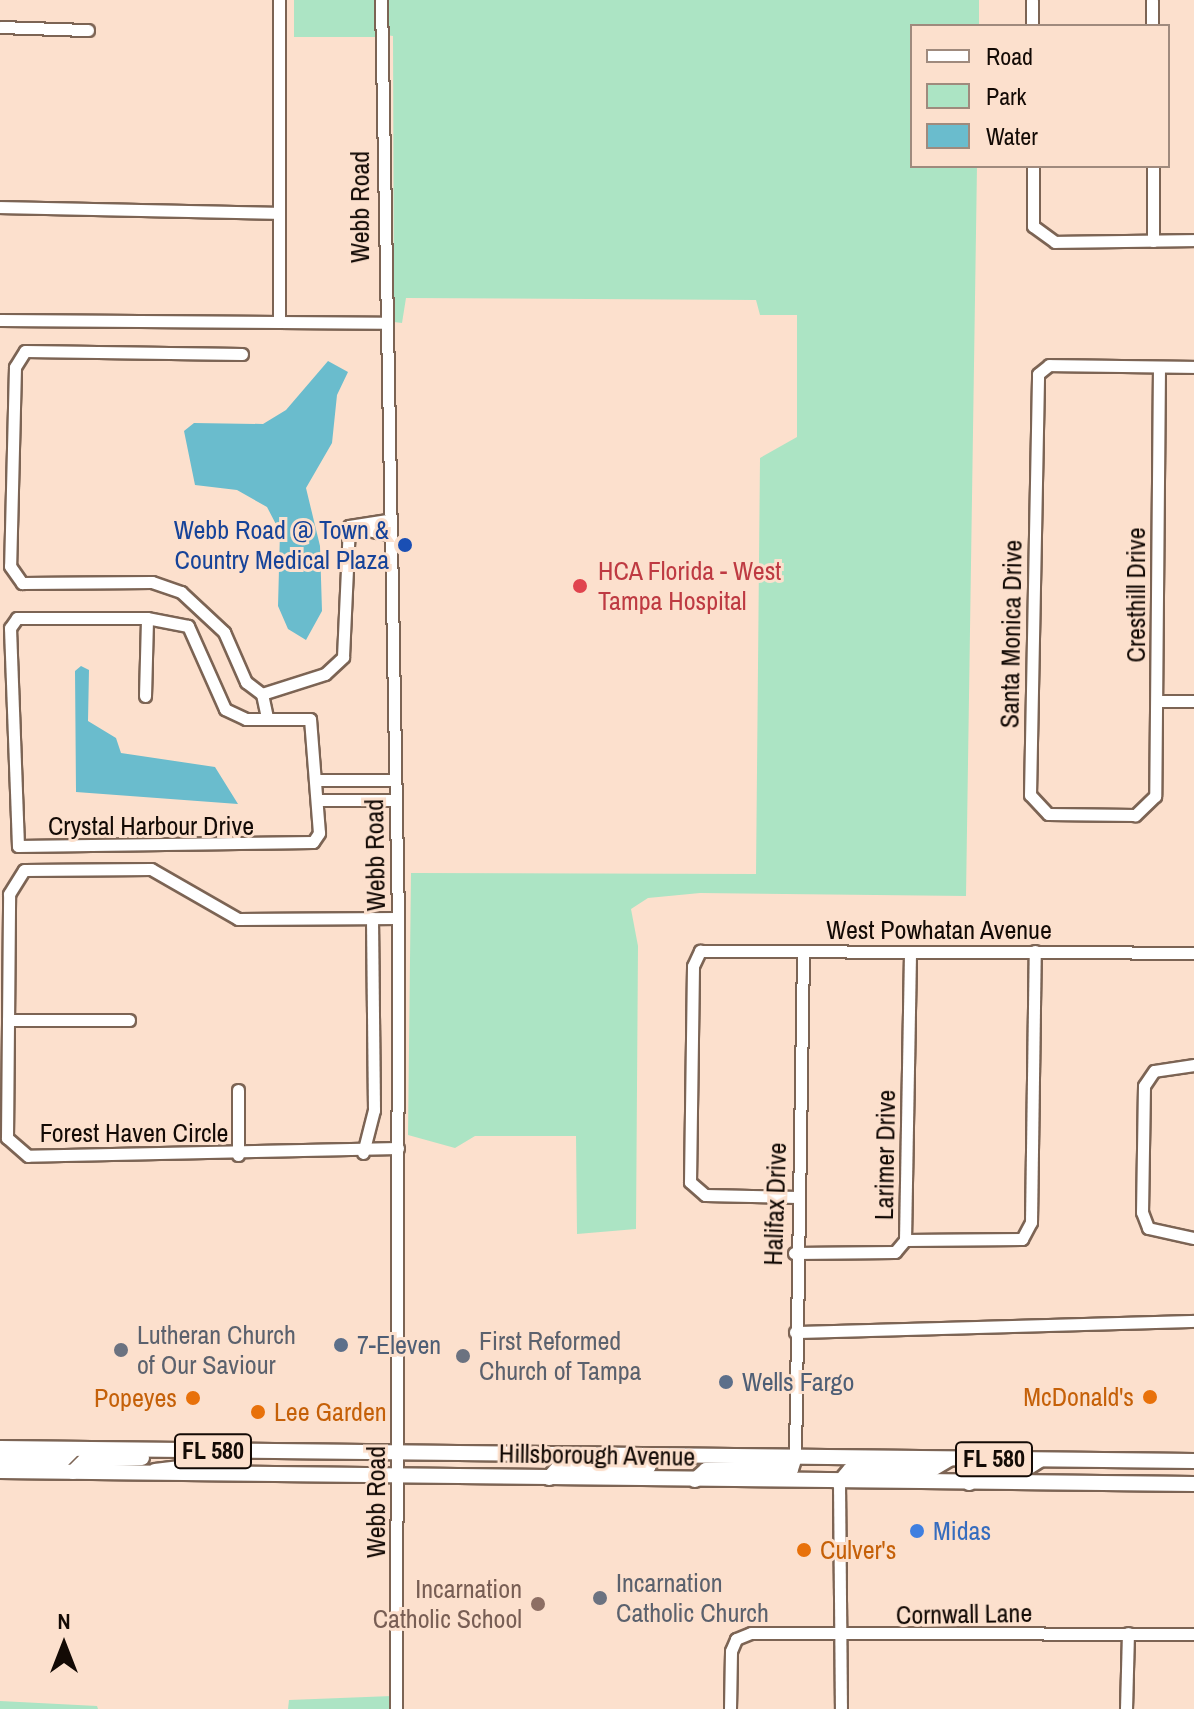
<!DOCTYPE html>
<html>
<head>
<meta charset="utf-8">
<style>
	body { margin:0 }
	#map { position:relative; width:1194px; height:1709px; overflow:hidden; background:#fce0cd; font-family:"Archivo Narrow",sans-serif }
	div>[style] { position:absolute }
	.green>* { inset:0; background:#ace4c4; transform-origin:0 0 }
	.water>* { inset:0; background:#6abccd }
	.roads { filter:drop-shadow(2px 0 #7c6454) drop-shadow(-2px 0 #7c6454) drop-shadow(0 2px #7c6454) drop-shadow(0 -2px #7c6454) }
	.minor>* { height:11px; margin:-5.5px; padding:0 5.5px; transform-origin:5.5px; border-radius:5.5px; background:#fff }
	.major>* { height:14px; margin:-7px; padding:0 7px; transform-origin:7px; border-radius:7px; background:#fff }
	.dots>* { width:22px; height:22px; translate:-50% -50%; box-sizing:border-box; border:4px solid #fce0cd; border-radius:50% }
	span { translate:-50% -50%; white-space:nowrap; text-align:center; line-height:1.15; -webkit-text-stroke:6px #fce0cd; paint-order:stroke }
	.shield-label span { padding:2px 6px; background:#fce0cd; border:2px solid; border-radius:6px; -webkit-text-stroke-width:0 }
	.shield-label { font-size:24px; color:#130a05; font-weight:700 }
	.street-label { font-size:26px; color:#130a05 }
	.transit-label { font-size:26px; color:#164399 }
	.right { translate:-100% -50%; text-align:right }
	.health-label { font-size:26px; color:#be3a42 }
	.left { translate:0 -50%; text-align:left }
	.worship-label { font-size:26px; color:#5b616d }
	.service-label { font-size:26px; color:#4e5e75 }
	.food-label { font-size:26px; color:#c56008 }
	.shop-label { font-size:26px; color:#366cbe }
	.education-label { font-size:26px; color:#785e54 }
	.legend { position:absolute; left:910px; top:24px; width:260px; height:144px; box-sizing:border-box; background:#fce0cd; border:2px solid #9f8a7d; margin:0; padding:10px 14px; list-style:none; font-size:24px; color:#130a05 }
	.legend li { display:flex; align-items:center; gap:16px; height:40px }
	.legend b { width:40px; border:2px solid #9f8a7d }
	.north { position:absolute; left:24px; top:1605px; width:80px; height:80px; -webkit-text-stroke:6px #fce0cd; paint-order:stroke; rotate:0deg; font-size:22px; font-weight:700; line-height:32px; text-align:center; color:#130a05 }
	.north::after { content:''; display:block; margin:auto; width:28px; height:36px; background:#130a05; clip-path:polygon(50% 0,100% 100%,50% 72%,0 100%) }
</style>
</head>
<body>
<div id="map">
	<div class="green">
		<div style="left:294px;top:0;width:82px;height:37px"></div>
		<div style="clip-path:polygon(385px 0,979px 0,979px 26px,912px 26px,912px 166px,977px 166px,966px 896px,700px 893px,648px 898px,631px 909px,638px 946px,636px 1229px,577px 1234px,576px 1136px,475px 1136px,455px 1148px,408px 1135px,411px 873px,756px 874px,760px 458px,797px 437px,797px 315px,760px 315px,756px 300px,406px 298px,402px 323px,394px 322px,393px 36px,386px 35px)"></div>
		<div style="clip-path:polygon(392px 1696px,391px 1709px,288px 1709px,289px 1700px)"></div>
		<div style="clip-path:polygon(0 1701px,97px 1706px,98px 1709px,0 1709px)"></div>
	</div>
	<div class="water">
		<div style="clip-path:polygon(328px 361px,348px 372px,337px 395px,332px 443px,306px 488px,320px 546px,322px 611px,306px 640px,288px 629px,278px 606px,280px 532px,267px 507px,237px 490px,195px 485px,184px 431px,194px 423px,263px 424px,286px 410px)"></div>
		<div style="clip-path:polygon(81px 666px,89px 670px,88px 721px,116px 738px,121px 753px,215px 767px,238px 804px,76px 792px,75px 671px)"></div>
	</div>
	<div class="roads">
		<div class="minor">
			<div style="left:381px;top:0;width:918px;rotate:88.94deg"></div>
			<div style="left:398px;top:918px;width:791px;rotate:90.14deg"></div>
			<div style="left:1032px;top:0;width:26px;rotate:90deg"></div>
			<div style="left:1152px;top:0;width:26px;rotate:90deg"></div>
			<div style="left:0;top:27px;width:88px;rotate:2deg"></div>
			<div style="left:1033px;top:166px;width:60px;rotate:90deg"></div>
			<div style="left:1033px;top:226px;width:27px;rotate:36deg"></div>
			<div style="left:1055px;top:242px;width:139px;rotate:-0.8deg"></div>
			<div style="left:1153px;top:166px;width:75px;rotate:90deg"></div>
			<div style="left:0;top:207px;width:278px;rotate:1.2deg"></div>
			<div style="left:0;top:320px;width:383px;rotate:0.4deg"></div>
			<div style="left:279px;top:321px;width:321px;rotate:-90deg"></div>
			<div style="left:242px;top:354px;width:217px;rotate:-179.2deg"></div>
			<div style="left:25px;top:351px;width:19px;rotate:122deg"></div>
			<div style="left:15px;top:367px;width:199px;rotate:91.4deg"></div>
			<div style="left:10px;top:566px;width:21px;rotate:55deg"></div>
			<div style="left:22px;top:583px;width:130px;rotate:-0.4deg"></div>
			<div style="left:152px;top:582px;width:31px;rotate:19deg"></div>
			<div style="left:181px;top:592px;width:59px;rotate:42.9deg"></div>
			<div style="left:224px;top:632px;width:55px;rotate:66.3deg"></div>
			<div style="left:246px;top:682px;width:20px;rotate:37deg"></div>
			<div style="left:262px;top:694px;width:25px;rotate:78deg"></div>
			<div style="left:1159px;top:367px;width:429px;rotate:90.5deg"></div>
			<div style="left:1155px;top:796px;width:28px;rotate:136deg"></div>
			<div style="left:1135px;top:815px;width:87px;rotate:-179.3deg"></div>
			<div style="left:1048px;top:814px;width:26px;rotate:-133deg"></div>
			<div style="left:1030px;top:795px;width:421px;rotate:-88.9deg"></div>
			<div style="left:1038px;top:374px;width:14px;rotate:-39deg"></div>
			<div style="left:1049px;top:365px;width:145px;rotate:0.8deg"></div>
			<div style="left:349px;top:526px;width:40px;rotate:12deg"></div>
			<div style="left:349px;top:526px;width:39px;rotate:-9deg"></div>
			<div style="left:262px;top:694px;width:66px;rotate:-17.6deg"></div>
			<div style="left:325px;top:674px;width:25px;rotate:-43deg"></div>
			<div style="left:343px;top:657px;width:131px;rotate:-87.4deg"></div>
			<div style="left:145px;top:696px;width:78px;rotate:-88.5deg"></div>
			<div style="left:147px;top:618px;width:130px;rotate:180deg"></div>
			<div style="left:17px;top:618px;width:12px;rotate:125deg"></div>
			<div style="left:10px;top:628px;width:218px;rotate:87.9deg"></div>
			<div style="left:18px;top:846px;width:295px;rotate:-0.8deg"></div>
			<div style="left:313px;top:842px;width:11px;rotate:-56deg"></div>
			<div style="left:319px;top:833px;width:114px;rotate:-94.5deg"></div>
			<div style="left:310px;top:719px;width:64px;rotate:180deg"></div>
			<div style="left:246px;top:719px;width:23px;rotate:-155deg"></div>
			<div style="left:225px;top:709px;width:91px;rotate:-114deg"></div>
			<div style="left:188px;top:626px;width:42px;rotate:-169deg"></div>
			<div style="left:1157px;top:701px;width:37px"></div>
			<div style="left:317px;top:780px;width:78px"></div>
			<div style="left:318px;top:800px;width:77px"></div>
			<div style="left:8px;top:1020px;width:121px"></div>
			<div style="left:1194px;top:1065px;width:40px;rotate:171.5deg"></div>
			<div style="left:1154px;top:1071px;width:18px;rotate:124deg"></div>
			<div style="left:1144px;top:1086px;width:126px;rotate:90.9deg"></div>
			<div style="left:1142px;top:1212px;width:17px;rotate:69deg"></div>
			<div style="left:1148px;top:1228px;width:47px;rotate:12.3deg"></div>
			<div style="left:398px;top:1148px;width:370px;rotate:178.8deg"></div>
			<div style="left:28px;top:1156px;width:28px;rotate:-139deg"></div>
			<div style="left:7px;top:1138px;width:244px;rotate:-89.5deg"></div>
			<div style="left:9px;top:894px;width:28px;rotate:-58deg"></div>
			<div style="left:24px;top:870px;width:127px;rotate:-0.5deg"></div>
			<div style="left:151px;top:869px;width:100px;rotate:29.9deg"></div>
			<div style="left:238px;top:919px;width:160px;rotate:-0.4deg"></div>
			<div style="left:363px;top:1153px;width:44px;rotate:-75.7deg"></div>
			<div style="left:374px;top:1110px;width:192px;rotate:-90.6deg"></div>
			<div style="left:238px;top:1155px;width:65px;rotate:-90deg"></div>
			<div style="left:798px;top:1197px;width:93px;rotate:-178.8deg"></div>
			<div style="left:705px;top:1195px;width:20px;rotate:-139deg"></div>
			<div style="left:690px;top:1182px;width:216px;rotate:-89.2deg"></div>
			<div style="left:693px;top:966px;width:17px;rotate:-65deg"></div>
			<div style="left:700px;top:951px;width:494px;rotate:0.2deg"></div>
			<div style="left:905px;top:1240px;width:117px;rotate:-0.5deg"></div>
			<div style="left:1022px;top:1239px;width:19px;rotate:-62deg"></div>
			<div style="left:1031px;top:1222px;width:271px;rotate:-89.2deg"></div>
			<div style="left:794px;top:1253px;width:101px;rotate:-0.6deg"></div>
			<div style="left:895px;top:1252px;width:16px;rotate:-50deg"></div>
			<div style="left:905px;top:1240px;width:286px;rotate:-89deg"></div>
			<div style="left:795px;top:1332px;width:399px;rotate:-1.6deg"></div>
			<div style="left:795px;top:1457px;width:504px;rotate:-89.09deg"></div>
			<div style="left:839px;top:1483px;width:226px;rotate:89.5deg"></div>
			<div style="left:730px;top:1709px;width:58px;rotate:-89deg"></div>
			<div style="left:731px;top:1651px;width:13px;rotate:-67deg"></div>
			<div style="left:736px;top:1639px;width:16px;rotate:-22deg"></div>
			<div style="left:751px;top:1633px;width:443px;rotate:0.1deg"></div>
			<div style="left:1126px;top:1709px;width:76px;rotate:-88.5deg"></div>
		</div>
		<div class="major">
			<div style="left:0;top:1448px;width:1194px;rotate:0.62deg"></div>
			<div style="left:0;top:1460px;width:62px;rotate:0.9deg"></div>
			<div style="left:62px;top:1461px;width:17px;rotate:-45deg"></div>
			<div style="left:0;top:1471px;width:1194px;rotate:0.62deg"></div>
			<div style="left:155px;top:1471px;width:59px;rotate:-6.8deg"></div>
			<div style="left:214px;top:1464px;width:14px;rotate:-69deg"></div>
			<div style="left:73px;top:1472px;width:17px;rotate:-45deg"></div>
			<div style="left:85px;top:1460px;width:57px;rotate:-2deg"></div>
			<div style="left:549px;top:1478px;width:15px;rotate:-48deg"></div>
			<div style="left:559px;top:1467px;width:89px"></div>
			<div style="left:648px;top:1467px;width:13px;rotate:-61deg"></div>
			<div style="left:695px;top:1480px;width:15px;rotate:-42deg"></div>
			<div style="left:706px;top:1470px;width:85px;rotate:-0.7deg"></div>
			<div style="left:791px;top:1469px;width:13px;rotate:-72deg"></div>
			<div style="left:839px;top:1483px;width:17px;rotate:-50deg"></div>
			<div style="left:850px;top:1470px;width:81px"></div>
			<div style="left:931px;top:1470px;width:21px;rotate:-31deg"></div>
			<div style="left:969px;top:1483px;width:10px;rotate:-61deg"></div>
			<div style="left:974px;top:1474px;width:50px;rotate:-4.6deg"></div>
			<div style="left:1024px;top:1470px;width:19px;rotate:-32deg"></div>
		</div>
	</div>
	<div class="dots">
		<div style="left:405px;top:545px;background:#1a4fb4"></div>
		<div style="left:580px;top:586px;background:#e0444e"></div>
		<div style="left:341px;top:1345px;background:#5c6f8a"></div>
		<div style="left:121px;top:1350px;background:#6b7280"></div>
		<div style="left:463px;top:1356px;background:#6b7280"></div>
		<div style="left:726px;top:1382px;background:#5c6f8a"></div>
		<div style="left:1150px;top:1397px;background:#e8710a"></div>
		<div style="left:193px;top:1398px;background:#e8710a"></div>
		<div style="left:258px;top:1412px;background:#e8710a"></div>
		<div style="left:917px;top:1531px;background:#3f7fe0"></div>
		<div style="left:804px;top:1550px;background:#e8710a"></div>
		<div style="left:600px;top:1598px;background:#6b7280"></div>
		<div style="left:538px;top:1604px;background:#8d6e63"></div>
	</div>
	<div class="shield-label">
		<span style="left:213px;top:1451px">FL 580</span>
		<span style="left:994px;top:1459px">FL 580</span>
	</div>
	<div class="street-label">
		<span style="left:360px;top:207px;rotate:-90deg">Webb Road</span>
		<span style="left:1136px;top:595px;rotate:-90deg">Cresthill Drive</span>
		<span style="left:1011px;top:634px;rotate:-89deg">Santa Monica Drive</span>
		<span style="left:151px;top:826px">Crystal Harbour Drive</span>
		<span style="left:375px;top:855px;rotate:-91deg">Webb Road</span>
		<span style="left:939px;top:930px">West Powhatan Avenue</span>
		<span style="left:134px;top:1133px">Forest Haven Circle</span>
		<span style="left:885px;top:1155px;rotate:-89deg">Larimer Drive</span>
		<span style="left:775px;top:1204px;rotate:-88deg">Halifax Drive</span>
		<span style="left:597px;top:1455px;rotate:1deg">Hillsborough Avenue</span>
		<span style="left:376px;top:1502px;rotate:-90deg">Webb Road</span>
		<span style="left:964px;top:1614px;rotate:-1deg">Cornwall Lane</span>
	</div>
	<div class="transit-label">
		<span class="right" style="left:389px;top:545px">Webb Road @ Town &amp;<br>Country Medical Plaza</span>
	</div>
	<div class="health-label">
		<span class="left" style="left:598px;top:586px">HCA Florida - West<br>Tampa Hospital</span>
	</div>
	<div class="worship-label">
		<span class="left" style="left:137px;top:1350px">Lutheran Church<br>of Our Saviour</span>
		<span class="left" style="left:479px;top:1356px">First Reformed<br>Church of Tampa</span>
		<span class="left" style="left:616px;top:1598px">Incarnation<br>Catholic Church</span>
	</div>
	<div class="service-label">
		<span class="left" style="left:357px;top:1345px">7-Eleven</span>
		<span class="left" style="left:742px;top:1382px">Wells Fargo</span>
	</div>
	<div class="food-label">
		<span class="right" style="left:1134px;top:1397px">McDonald's</span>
		<span class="right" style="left:177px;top:1398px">Popeyes</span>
		<span class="left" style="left:274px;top:1412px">Lee Garden</span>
		<span class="left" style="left:820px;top:1550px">Culver's</span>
	</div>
	<div class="shop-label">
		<span class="left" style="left:933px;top:1531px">Midas</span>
	</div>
	<div class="education-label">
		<span class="right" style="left:522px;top:1604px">Incarnation<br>Catholic School</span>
	</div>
	<ul class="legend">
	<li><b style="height:10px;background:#fff"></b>Road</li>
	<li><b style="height:22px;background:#ace4c4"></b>Park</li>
	<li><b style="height:22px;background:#6abccd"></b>Water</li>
	</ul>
	<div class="north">N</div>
</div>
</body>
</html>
